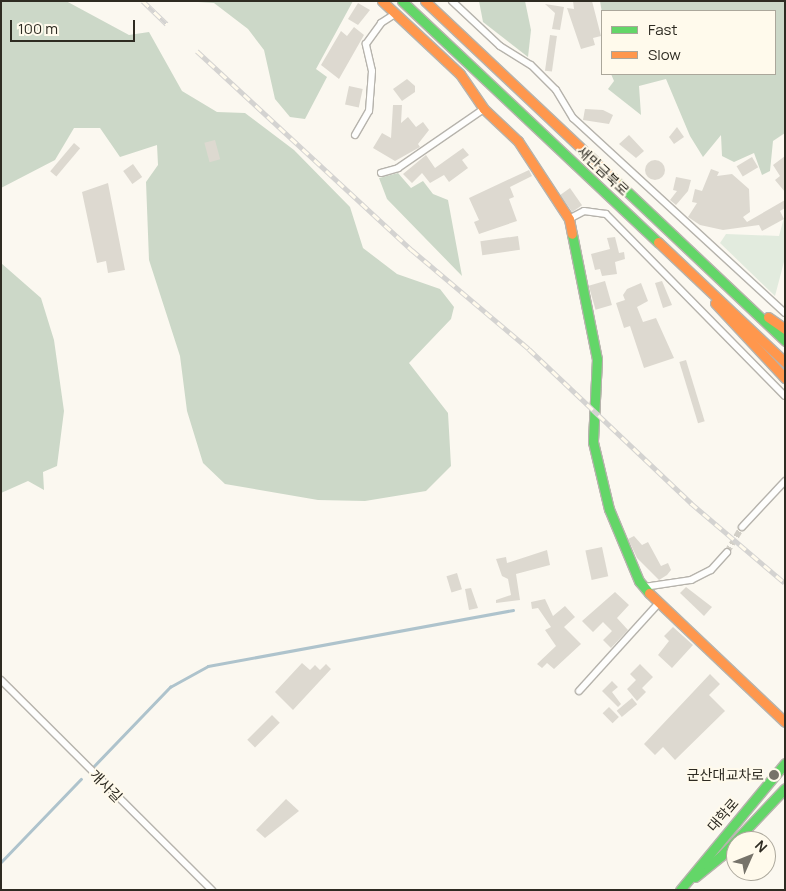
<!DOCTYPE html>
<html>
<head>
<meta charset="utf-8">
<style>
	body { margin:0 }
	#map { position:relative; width:786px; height:891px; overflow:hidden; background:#fbf8f0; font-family:Manrope,"Noto Sans KR",sans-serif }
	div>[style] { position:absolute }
	.green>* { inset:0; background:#e2ebde }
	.forest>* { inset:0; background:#ccd8c8 }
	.stream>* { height:2.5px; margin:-1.25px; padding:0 1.25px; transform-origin:1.25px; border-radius:1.25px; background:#aec3cc }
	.building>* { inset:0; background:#ddd9d0; transform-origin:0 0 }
	.round { border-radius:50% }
	.street-tunnel>* { height:6px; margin-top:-3px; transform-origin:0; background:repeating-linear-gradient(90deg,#d2cfc7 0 6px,transparent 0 9px) }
	.roads { filter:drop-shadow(1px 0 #b6b3ac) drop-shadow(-1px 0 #b6b3ac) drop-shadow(0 1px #b6b3ac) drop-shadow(0 -1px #b6b3ac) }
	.street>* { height:6px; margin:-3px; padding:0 3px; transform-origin:3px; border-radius:3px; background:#fefefd }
	.fast>* { height:9px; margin:-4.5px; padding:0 4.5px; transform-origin:4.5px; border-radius:4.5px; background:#63d668 }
	.slow>* { height:9px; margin:-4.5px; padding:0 4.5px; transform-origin:4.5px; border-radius:4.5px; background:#ff974d }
	.rail>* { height:4.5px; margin-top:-2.25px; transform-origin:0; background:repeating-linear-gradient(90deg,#fffaec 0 8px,#d4d3d1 0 16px); box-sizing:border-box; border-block:1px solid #d4d3d1 }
	.dots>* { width:14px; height:14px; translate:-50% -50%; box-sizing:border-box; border:2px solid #fffaec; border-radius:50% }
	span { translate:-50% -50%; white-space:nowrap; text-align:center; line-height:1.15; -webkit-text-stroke:4px #fffaec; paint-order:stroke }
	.street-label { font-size:14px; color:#2e2b22 }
	.poi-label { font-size:14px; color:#2e2b22 }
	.right { translate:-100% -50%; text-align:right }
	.frame { position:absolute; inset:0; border:2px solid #2e2b22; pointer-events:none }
	.legend { position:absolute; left:601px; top:10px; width:175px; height:65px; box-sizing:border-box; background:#fffaec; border:1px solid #aba79b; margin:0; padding:6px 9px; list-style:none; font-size:15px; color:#2e2b22 }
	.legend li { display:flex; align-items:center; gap:10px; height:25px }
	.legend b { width:25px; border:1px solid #aba79b }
	.north { position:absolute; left:726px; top:831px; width:50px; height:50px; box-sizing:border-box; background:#fffaec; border:1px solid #aba79b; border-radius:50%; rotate:46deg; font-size:14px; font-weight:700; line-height:20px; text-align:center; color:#2e2b22 }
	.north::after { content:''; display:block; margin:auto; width:18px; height:22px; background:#76736a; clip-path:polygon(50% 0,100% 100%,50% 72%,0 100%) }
	.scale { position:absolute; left:10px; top:20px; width:125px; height:22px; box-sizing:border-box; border:2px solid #2e2b22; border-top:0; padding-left:6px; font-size:15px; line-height:18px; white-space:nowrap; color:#2e2b22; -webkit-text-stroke:4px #fffaec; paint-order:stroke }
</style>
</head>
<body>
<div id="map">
	<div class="green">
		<div style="clip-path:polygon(785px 214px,785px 258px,775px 296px,720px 243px,726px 234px,779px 236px)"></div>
	</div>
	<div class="forest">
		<div style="clip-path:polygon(1px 1px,66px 1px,129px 35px,149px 32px,182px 91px,217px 112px,245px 113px,294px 150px,350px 207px,363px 248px,397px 274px,440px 289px,454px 307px,451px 319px,409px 363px,448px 413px,451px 466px,426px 491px,365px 501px,318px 500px,225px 484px,203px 463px,187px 411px,180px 356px,149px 260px,146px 182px,158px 165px,157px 145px,120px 157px,100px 128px,74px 128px,55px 160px,1px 188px)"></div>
		<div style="clip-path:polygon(353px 1px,316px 69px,327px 77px,305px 119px,290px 117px,275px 99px,264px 50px,248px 29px,214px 3px,198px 2px)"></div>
		<div style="clip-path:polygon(479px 1px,525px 1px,531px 30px,528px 57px,483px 22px)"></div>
		<div style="clip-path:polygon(600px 1px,785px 1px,785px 133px,773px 141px,770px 171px,762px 175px,754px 153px,734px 162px,722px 156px,721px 135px,703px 157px,690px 136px,666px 79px,639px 86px,641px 115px,608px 89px,614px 81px,611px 74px,775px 74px,775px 11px,602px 13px)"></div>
		<div style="clip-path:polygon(398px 173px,411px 188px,423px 181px,433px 194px,448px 200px,462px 276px,387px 199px,379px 178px)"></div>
		<div style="clip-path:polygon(1px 263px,41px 298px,54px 340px,64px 411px,57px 466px,43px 472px,44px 490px,28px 481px,1px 493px)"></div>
	</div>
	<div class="stream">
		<div style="left:94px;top:766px;width:110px;rotate:-46.1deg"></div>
		<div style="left:170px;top:687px;width:43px;rotate:-28.9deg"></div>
		<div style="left:208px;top:666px;width:310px;rotate:-10.4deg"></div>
		<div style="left:1px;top:862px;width:115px;rotate:-46.1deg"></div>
	</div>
	<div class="building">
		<div style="clip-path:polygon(573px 1px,592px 1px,601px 36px,593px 38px,595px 45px,581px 49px,567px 8px,574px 9px)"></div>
		<div style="clip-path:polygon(358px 3px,370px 10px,358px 25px,348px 19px)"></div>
		<div style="clip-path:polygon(545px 4px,564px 7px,560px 30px,552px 29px,555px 13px)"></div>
		<div style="clip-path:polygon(354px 27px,364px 35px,339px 79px,321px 65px,341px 31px,347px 36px)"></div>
		<div style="left:550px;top:35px;width:7px;height:36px;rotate:8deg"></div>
		<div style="clip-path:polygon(407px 79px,415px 86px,415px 92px,402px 101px,393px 89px)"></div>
		<div style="left:349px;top:86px;width:14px;height:19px;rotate:12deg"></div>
		<div style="clip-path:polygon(393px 105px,402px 105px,401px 123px,408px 117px,416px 127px,423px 122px,429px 130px,418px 144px,420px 147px,395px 161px,373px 148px,382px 133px,391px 138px)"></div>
		<div style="clip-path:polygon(585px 109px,603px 110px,613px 115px,609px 124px,583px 120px)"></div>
		<div style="clip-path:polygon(677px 127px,684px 137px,674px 144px,669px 137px)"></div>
		<div style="clip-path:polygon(629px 135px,644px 151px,636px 158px,619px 144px)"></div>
		<div style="left:215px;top:140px;width:20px;height:11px;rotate:75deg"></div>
		<div style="left:74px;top:143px;width:8px;height:37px;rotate:40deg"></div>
		<div style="clip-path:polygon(463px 148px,469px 155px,462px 160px,468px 168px,449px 182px,444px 175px,430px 183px,422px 173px,412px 183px,403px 174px,426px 155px,435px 168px)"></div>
		<div style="clip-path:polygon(785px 156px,785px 192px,775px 180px,780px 176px,773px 165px)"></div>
		<div style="left:752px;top:157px;width:12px;height:18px;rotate:59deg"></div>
		<div class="round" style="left:645px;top:160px;width:20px;height:20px"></div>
		<div style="left:133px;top:164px;width:16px;height:12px;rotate:55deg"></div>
		<div style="clip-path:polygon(711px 169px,719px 172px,717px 176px,732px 174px,749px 189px,750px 212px,743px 217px,747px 222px,785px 200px,785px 208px,780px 211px,784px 219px,762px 231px,759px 225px,723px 230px,700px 225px,688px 217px,697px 203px,692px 202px,695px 189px,702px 191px)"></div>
		<div style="clip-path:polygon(529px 170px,532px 176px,510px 187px,514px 197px,509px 199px,517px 221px,479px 234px,474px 222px,479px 220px,469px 198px)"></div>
		<div style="clip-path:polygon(676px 177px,691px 180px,688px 191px,676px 205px,670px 200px,677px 191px,673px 190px)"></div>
		<div style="clip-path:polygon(108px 183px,125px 270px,108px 273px,106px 261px,97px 263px,82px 192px)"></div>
		<div style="left:570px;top:188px;width:21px;height:12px;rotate:55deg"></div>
		<div style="left:518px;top:236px;width:14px;height:38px;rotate:82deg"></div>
		<div style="clip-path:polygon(615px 237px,619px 253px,624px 252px,625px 259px,615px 262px,617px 274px,602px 276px,600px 269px,595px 270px,591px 254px,610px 249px,607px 238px)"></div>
		<div style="left:605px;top:281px;width:25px;height:17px;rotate:74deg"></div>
		<div style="clip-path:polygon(662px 281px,672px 305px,663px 308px,655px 283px)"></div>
		<div style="clip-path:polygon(641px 283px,648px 301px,637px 307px,643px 322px,656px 318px,674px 358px,644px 368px,630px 326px,624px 328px,616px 303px,625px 300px,623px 295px,627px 289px)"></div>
		<div style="left:686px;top:360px;width:64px;height:7px;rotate:73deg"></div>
		<div style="clip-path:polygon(634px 536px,642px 545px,648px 542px,661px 566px,668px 563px,671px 570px,667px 575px,659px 580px,637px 558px,628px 539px)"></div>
		<div style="left:602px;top:547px;width:30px;height:17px;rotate:78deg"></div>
		<div style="clip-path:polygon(547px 550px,550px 565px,516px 574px,520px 600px,496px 603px,496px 600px,511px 595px,508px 579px,502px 576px,496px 559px,506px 557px,507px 563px)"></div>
		<div style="left:457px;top:573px;width:17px;height:11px;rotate:73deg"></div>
		<div style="clip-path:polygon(686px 587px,712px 607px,704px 616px,680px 593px)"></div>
		<div style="clip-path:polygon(471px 588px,478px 608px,469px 610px,465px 589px)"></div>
		<div style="clip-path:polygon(615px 592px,629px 605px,617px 618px,628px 630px,611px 648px,603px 640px,612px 631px,603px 622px,593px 632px,582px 621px)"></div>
		<div style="clip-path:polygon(545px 599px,553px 616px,565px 606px,575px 617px,564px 627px,581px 644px,554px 669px,547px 663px,542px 668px,537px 664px,556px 646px,545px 630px,551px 627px,538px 608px,532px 609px,531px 602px)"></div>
		<div style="clip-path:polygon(673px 627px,693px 645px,672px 668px,658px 655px,669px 641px,664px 636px)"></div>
		<div style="clip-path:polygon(302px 663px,310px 670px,315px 665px,320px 670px,326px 664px,331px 669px,293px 710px,275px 692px)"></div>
		<div style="clip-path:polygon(640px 664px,653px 677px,642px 688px,646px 692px,637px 701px,627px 689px,636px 680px,630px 674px)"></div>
		<div style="clip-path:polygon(710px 674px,720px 684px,709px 695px,725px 711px,675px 760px,663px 747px,655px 755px,644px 744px)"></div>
		<div style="clip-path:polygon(612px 681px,618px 687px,612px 692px,621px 704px,618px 707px,602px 691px)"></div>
		<div style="left:632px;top:698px;width:8px;height:20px;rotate:50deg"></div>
		<div style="left:609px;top:707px;width:14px;height:9px;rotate:45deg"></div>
		<div style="left:272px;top:715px;width:11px;height:35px;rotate:45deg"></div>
		<div style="clip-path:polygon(286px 799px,299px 811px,265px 838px,256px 830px)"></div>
	</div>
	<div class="street-tunnel">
		<div style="left:727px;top:552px;width:29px;rotate:-59deg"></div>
	</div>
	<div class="roads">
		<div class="street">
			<div style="left:452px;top:1px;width:66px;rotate:43.2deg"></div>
			<div style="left:500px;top:46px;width:36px;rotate:32deg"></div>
			<div style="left:531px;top:65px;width:35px;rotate:45deg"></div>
			<div style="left:556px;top:90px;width:33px;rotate:59deg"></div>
			<div style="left:573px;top:118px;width:288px;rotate:42.6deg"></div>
			<div style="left:355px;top:135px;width:28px;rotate:-60deg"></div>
			<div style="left:369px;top:111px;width:40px;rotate:-85.7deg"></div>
			<div style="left:372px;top:71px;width:28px;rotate:-103deg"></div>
			<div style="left:366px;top:44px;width:26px;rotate:-54deg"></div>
			<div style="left:381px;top:23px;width:17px;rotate:-33deg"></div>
			<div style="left:381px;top:173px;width:18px;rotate:-16deg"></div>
			<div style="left:398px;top:168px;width:104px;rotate:-34.5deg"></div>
			<div style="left:569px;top:219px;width:17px;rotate:-28deg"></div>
			<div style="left:584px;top:211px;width:22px;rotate:8deg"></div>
			<div style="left:606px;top:214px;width:255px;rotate:45.5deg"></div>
			<div style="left:742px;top:527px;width:63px;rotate:-46.9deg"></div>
			<div style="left:644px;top:587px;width:48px;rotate:-8.5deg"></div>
			<div style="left:691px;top:580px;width:22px;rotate:-27deg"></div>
			<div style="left:711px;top:570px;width:24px;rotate:-48deg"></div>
			<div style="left:1px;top:680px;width:298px;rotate:44.9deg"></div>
			<div style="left:579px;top:691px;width:118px;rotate:-47.8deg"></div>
		</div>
		<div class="fast">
			<div style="left:402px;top:1px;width:352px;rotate:43.3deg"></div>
			<div style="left:616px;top:181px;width:233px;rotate:43.4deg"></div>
			<div style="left:572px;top:234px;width:127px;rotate:78.7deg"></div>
			<div style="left:597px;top:359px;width:83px;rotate:92.8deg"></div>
			<div style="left:593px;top:442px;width:69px;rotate:76.6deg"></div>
			<div style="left:609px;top:509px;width:78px;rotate:67.4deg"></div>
			<div style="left:639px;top:581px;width:16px;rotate:50deg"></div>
			<div style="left:695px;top:877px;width:33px;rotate:-39deg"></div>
			<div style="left:721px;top:856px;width:93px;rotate:-46.7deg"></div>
			<div style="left:680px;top:890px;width:165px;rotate:-50.4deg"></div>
		</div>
		<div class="slow">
			<div style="left:382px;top:1px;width:107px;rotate:43.1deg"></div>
			<div style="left:460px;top:74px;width:42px;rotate:55.6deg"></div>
			<div style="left:484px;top:109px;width:47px;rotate:43.3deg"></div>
			<div style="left:518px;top:141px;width:93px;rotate:56.8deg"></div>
			<div style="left:569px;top:219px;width:15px;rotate:79deg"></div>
			<div style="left:425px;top:1px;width:262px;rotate:43.3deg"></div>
			<div style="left:658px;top:242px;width:175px;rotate:43.4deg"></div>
			<div style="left:715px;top:303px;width:103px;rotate:47deg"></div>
			<div style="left:768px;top:317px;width:21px;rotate:35deg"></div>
			<div style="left:649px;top:593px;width:187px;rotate:43.5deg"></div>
		</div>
	</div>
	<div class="rail">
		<div style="left:143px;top:1px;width:33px;rotate:44deg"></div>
		<div style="left:197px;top:51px;width:293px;rotate:42.8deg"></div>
		<div style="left:412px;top:250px;width:153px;rotate:40.2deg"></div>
		<div style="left:529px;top:349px;width:224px;rotate:43.5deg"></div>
		<div style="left:691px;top:503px;width:123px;rotate:40.4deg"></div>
	</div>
	<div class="dots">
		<div style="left:774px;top:775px;background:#76736a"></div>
	</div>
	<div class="street-label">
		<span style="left:603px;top:171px;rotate:43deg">새만금북로</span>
		<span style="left:106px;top:786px;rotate:45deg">개사길</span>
		<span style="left:723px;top:815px;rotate:-49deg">대학로</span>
	</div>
	<div class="poi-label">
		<span class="right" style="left:764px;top:775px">군산대교차로</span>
	</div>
	<div class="frame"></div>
	<ul class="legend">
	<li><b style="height:6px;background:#63d668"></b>Fast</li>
	<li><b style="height:6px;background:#ff974d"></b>Slow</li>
	</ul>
	<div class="north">N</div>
	<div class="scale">100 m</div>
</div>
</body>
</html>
